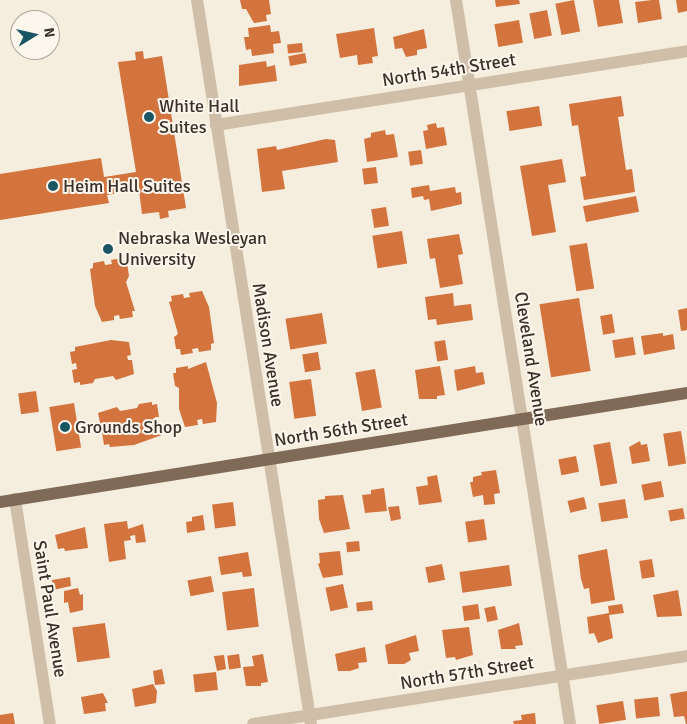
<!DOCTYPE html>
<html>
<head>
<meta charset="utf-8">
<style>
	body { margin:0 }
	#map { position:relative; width:687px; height:724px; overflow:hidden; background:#f5edde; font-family:Signika,sans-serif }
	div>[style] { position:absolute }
	.building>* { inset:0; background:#d3743e; transform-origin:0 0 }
	.minor>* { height:12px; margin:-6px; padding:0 6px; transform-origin:6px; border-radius:6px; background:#cfbfa8 }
	.major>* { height:12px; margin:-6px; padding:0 6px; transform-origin:6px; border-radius:6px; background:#7f6a58 }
	.dots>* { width:14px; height:14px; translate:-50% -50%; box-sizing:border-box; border:2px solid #fcf6ec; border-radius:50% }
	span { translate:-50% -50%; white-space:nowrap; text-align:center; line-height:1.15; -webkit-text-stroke:4px #fcf6ec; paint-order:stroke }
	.street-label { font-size:18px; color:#3c3129 }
	.poi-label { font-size:18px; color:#3c3129 }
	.left { translate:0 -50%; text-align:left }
	.north { position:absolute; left:10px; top:10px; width:50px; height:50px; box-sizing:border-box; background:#fcf6ec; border:1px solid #afa79e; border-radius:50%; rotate:81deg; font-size:14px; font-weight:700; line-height:20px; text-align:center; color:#3c3129 }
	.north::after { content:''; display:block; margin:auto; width:18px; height:22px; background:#195563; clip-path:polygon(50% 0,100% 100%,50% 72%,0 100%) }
</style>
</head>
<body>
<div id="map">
	<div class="building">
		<div style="clip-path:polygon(240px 0,269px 0,271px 14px,266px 15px,267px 21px,254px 23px,246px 9px,242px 9px)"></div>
		<div style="clip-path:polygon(495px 0,519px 0,520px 4px,496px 7px)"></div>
		<div style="left:574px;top:0;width:32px;height:19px;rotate:79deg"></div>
		<div style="clip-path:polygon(593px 0,619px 0,623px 23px,598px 27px)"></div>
		<div style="clip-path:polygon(652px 0,659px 0,662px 19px,638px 23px,635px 2px)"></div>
		<div style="clip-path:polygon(676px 0,687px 0,687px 11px,678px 13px)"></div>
		<div style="left:547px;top:10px;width:26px;height:18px;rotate:79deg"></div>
		<div style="left:519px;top:20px;width:23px;height:25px;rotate:80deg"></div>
		<div style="clip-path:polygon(270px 25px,271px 32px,279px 31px,281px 43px,273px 44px,274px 53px,252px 56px,251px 49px,246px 50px,244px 37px,249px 37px,248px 28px)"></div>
		<div style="clip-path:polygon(374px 28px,378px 56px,372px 57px,373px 63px,358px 65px,357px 55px,340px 58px,336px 34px)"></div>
		<div style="clip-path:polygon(424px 29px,427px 48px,417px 50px,417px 55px,406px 57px,402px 48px,395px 49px,393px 37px)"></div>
		<div style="left:302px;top:43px;width:9px;height:15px;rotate:84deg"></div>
		<div style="clip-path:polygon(143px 51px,144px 59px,162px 56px,186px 208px,168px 211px,169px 217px,160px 219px,159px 212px,142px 214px,139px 190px,107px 195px,109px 203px,0 220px,0 174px,101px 158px,104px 177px,136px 172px,118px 62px,136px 60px,135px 52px)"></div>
		<div style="left:305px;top:53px;width:10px;height:17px;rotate:79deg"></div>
		<div style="clip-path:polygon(266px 61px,267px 67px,275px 65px,277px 81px,239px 86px,239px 65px)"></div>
		<div style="clip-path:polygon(621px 96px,624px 116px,618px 117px,626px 170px,632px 169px,635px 192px,584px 200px,580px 177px,586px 176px,578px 125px,572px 126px,569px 104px)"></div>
		<div style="left:539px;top:106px;width:20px;height:33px;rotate:81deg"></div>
		<div style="clip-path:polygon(436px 123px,437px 128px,444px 127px,447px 145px,426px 149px,423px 131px,428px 130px,427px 125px)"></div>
		<div style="clip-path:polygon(385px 130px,386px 135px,394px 134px,398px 157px,367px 162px,364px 139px,371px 137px,371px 133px)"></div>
		<div style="clip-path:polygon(326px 139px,335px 140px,338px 162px,282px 171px,285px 189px,262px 192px,257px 149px,276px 146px,277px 150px)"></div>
		<div style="left:421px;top:150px;width:14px;height:13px;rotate:82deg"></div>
		<div style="clip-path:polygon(562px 159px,566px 182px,548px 185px,556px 232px,532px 236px,520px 166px)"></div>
		<div style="left:376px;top:167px;width:16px;height:14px;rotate:83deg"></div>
		<div style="clip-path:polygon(429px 185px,430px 191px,455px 187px,456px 193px,461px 192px,462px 204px,431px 211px,429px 199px,424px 200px,423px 196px,412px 198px,411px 188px)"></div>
		<div style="left:636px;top:196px;width:16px;height:54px;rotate:79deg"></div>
		<div style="left:386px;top:207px;width:19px;height:15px;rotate:81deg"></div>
		<div style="left:402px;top:231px;width:33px;height:30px;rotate:81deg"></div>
		<div style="clip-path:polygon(459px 234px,463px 254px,458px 255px,463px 284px,440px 288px,435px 258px,430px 259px,427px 239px)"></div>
		<div style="left:587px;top:243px;width:46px;height:18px;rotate:81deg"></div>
		<div style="clip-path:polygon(123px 258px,124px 264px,127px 263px,129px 276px,126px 282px,135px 311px,132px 311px,133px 317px,120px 319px,119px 315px,114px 316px,114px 320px,102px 322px,95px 306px,90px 269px,93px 268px,93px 263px,104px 261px,105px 265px,112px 264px,111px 260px)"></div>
		<div style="clip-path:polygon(202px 291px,209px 307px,214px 343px,211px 344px,211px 350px,199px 352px,198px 348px,192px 349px,193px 353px,181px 355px,180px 349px,176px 349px,174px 337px,178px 334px,169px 302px,172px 301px,171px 296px,183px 294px,184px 298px,190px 297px,189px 293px)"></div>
		<div style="clip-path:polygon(453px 293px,454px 306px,471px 304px,473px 320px,437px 325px,436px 319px,428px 320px,425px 297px)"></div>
		<div style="left:579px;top:298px;width:74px;height:40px;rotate:81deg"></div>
		<div style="clip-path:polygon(687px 308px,687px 330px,681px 331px,678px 310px)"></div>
		<div style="left:322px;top:313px;width:31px;height:37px;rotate:81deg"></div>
		<div style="left:612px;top:314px;width:19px;height:12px;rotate:81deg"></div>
		<div style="clip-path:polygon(663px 333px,663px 336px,673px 334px,675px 349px,644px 355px,641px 336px)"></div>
		<div style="left:633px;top:337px;width:18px;height:21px;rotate:81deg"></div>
		<div style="clip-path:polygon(111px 340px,129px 342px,131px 355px,127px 356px,128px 360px,132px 360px,134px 374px,116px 380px,113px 376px,95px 379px,93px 383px,80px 385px,80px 382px,74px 383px,72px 370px,77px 369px,76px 363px,72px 364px,70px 352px,75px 351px,75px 347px)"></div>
		<div style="left:445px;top:340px;width:20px;height:11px;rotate:81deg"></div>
		<div style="left:318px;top:352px;width:18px;height:16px;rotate:81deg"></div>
		<div style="clip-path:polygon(206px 362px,217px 403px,216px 422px,203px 424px,202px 419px,197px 420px,198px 425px,185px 427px,179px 409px,179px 388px,175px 386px,173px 373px,176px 373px,176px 368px,188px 366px,188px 369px)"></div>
		<div style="clip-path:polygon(440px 366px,445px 395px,437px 396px,437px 399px,419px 399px,415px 370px)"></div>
		<div style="clip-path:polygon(475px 366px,476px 373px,483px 372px,485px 384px,457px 391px,454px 370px)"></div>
		<div style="left:375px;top:369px;width:39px;height:20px;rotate:80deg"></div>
		<div style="left:311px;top:379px;width:37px;height:22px;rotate:82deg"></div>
		<div style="left:36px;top:391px;width:21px;height:18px;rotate:82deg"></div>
		<div style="clip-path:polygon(152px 402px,152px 405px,157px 404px,159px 417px,155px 417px,156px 424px,160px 423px,162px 435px,134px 445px,110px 447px,109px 444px,104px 445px,102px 432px,106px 431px,105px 426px,101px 427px,98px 413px,117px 407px,120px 411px,137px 408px,139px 404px)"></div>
		<div style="left:74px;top:403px;width:45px;height:25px;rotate:81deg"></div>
		<div style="left:681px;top:431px;width:33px;height:18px;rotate:81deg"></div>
		<div style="clip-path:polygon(640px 441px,641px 445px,647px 444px,650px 461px,632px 464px,629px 447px)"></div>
		<div style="left:610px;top:442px;width:42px;height:17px;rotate:80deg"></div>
		<div style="left:576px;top:456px;width:16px;height:18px;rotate:79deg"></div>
		<div style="clip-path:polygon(496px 470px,500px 493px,494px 494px,495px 504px,484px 505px,483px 495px,473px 497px,470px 482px,473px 482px,473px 477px,482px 475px,481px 472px)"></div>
		<div style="clip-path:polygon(437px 475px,442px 502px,419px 505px,416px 487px,428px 485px,427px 477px)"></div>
		<div style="left:661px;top:481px;width:16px;height:20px;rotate:79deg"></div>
		<div style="clip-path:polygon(384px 488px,387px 511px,365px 513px,362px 495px,371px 494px,371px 490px)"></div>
		<div style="clip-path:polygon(343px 495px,350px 529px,324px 533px,319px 519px,318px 500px,325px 499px,325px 496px)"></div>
		<div style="left:584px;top:497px;width:12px;height:17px;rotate:76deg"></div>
		<div style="left:625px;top:499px;width:19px;height:27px;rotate:81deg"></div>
		<div style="left:233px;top:502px;width:24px;height:21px;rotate:83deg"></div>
		<div style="clip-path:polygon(399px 506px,401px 519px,391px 521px,388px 507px)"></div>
		<div style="left:683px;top:508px;width:11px;height:15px;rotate:80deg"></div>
		<div style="clip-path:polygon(203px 515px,205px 530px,187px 533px,186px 522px,192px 521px,192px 517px)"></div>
		<div style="left:484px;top:519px;width:21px;height:19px;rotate:82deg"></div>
		<div style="clip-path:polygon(127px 521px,128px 529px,143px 524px,146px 542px,136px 543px,135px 535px,130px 536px,131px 540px,124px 541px,126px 559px,109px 562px,104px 524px)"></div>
		<div style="clip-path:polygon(85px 527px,88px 548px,65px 551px,64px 548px,58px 549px,55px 535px)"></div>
		<div style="left:359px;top:541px;width:10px;height:13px;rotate:84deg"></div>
		<div style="clip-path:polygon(607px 549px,615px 600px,591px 604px,589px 588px,584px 589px,581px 579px,578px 555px)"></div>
		<div style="clip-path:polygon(340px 551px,343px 575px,323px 578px,318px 564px,320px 563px,319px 553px)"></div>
		<div style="clip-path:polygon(248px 552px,252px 576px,243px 577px,242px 572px,221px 575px,218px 557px)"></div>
		<div style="left:652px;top:559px;width:18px;height:13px;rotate:81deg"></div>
		<div style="left:442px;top:564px;width:16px;height:17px;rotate:79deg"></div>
		<div style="left:509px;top:565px;width:21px;height:50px;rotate:82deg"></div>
		<div style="left:211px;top:576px;width:16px;height:24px;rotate:79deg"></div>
		<div style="clip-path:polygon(70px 577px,71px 586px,53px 590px,52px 580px)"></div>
		<div style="left:343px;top:584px;width:24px;height:18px;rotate:78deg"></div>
		<div style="clip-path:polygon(78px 588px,80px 595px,83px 594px,83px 610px,70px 613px,68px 602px,64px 603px,64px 591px)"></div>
		<div style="left:254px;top:588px;width:39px;height:32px;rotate:83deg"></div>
		<div style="clip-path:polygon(678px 590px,682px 616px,657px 617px,653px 595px)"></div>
		<div style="left:372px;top:601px;width:9px;height:16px;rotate:84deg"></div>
		<div style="left:478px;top:604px;width:15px;height:16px;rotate:82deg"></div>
		<div style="clip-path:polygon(622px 604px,624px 613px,609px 615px,613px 638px,598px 643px,594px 633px,589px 634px,587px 617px,609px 613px,608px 606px)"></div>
		<div style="left:495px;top:606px;width:14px;height:11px;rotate:78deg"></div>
		<div style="left:105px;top:623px;width:35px;height:33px;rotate:82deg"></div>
		<div style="clip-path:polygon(519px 623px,523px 645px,515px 646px,516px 649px,501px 649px,498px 630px)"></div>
		<div style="clip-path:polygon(469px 627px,473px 655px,456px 660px,455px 657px,446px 658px,442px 630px)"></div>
		<div style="clip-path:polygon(416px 635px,419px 651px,409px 653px,411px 660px,404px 664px,388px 664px,385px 645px)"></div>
		<div style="clip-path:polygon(365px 647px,367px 662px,358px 663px,359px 668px,350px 671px,338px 671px,335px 654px)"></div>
		<div style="left:239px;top:654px;width:14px;height:12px;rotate:82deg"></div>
		<div style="clip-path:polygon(263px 654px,268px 682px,261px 683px,261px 686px,246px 686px,243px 667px,254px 666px,252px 656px)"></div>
		<div style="clip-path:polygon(224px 655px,226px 669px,217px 671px,214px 656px)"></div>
		<div style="clip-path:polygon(162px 669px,165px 684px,155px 685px,153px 671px)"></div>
		<div style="left:216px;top:672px;width:18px;height:23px;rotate:84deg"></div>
		<div style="clip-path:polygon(153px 684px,157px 691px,156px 703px,135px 707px,132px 689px)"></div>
		<div style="clip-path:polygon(687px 691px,687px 724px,686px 724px,684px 716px,674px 717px,670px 694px)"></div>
		<div style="clip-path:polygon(103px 693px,108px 703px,105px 703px,106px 711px,84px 714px,81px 697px)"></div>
		<div style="left:658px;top:697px;width:19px;height:24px;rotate:84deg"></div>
		<div style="left:623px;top:701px;width:19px;height:27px;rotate:81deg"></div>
		<div style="clip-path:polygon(13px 713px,15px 724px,0 724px,0 715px)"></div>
		<div style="clip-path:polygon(535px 713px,536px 724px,514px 724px,513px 721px,522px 720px,521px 715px)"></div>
	</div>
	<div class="minor">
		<div style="left:197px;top:0;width:733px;rotate:81.05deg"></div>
		<div style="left:456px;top:0;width:733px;rotate:81.05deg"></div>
		<div style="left:216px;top:125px;width:477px;rotate:-8.9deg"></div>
		<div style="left:15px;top:499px;width:228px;rotate:81.2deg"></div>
		<div style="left:253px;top:724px;width:439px;rotate:-8.9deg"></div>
	</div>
	<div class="major">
		<div style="left:0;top:502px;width:696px;rotate:-9.02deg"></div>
	</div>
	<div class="dots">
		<div style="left:149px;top:117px;background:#195563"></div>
		<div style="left:53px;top:186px;background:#195563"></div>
		<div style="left:108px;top:249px;background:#195563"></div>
		<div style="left:65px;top:427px;background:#195563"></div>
	</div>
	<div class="street-label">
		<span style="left:449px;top:70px;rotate:-9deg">North 54th Street</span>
		<span style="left:268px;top:345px;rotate:81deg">Madison Avenue</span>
		<span style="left:531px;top:359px;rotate:81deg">Cleveland Avenue</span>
		<span style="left:341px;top:430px;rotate:-9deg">North 56th Street</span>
		<span style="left:50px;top:609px;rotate:81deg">Saint Paul Avenue</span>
		<span style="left:467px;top:673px;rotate:-9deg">North 57th Street</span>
	</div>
	<div class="poi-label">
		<span class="left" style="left:159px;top:117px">White Hall<br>Suites</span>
		<span class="left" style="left:63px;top:186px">Heim Hall Suites</span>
		<span class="left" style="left:118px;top:249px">Nebraska Wesleyan<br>University</span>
		<span class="left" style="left:75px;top:427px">Grounds Shop</span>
	</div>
	<div class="north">N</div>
</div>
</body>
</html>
